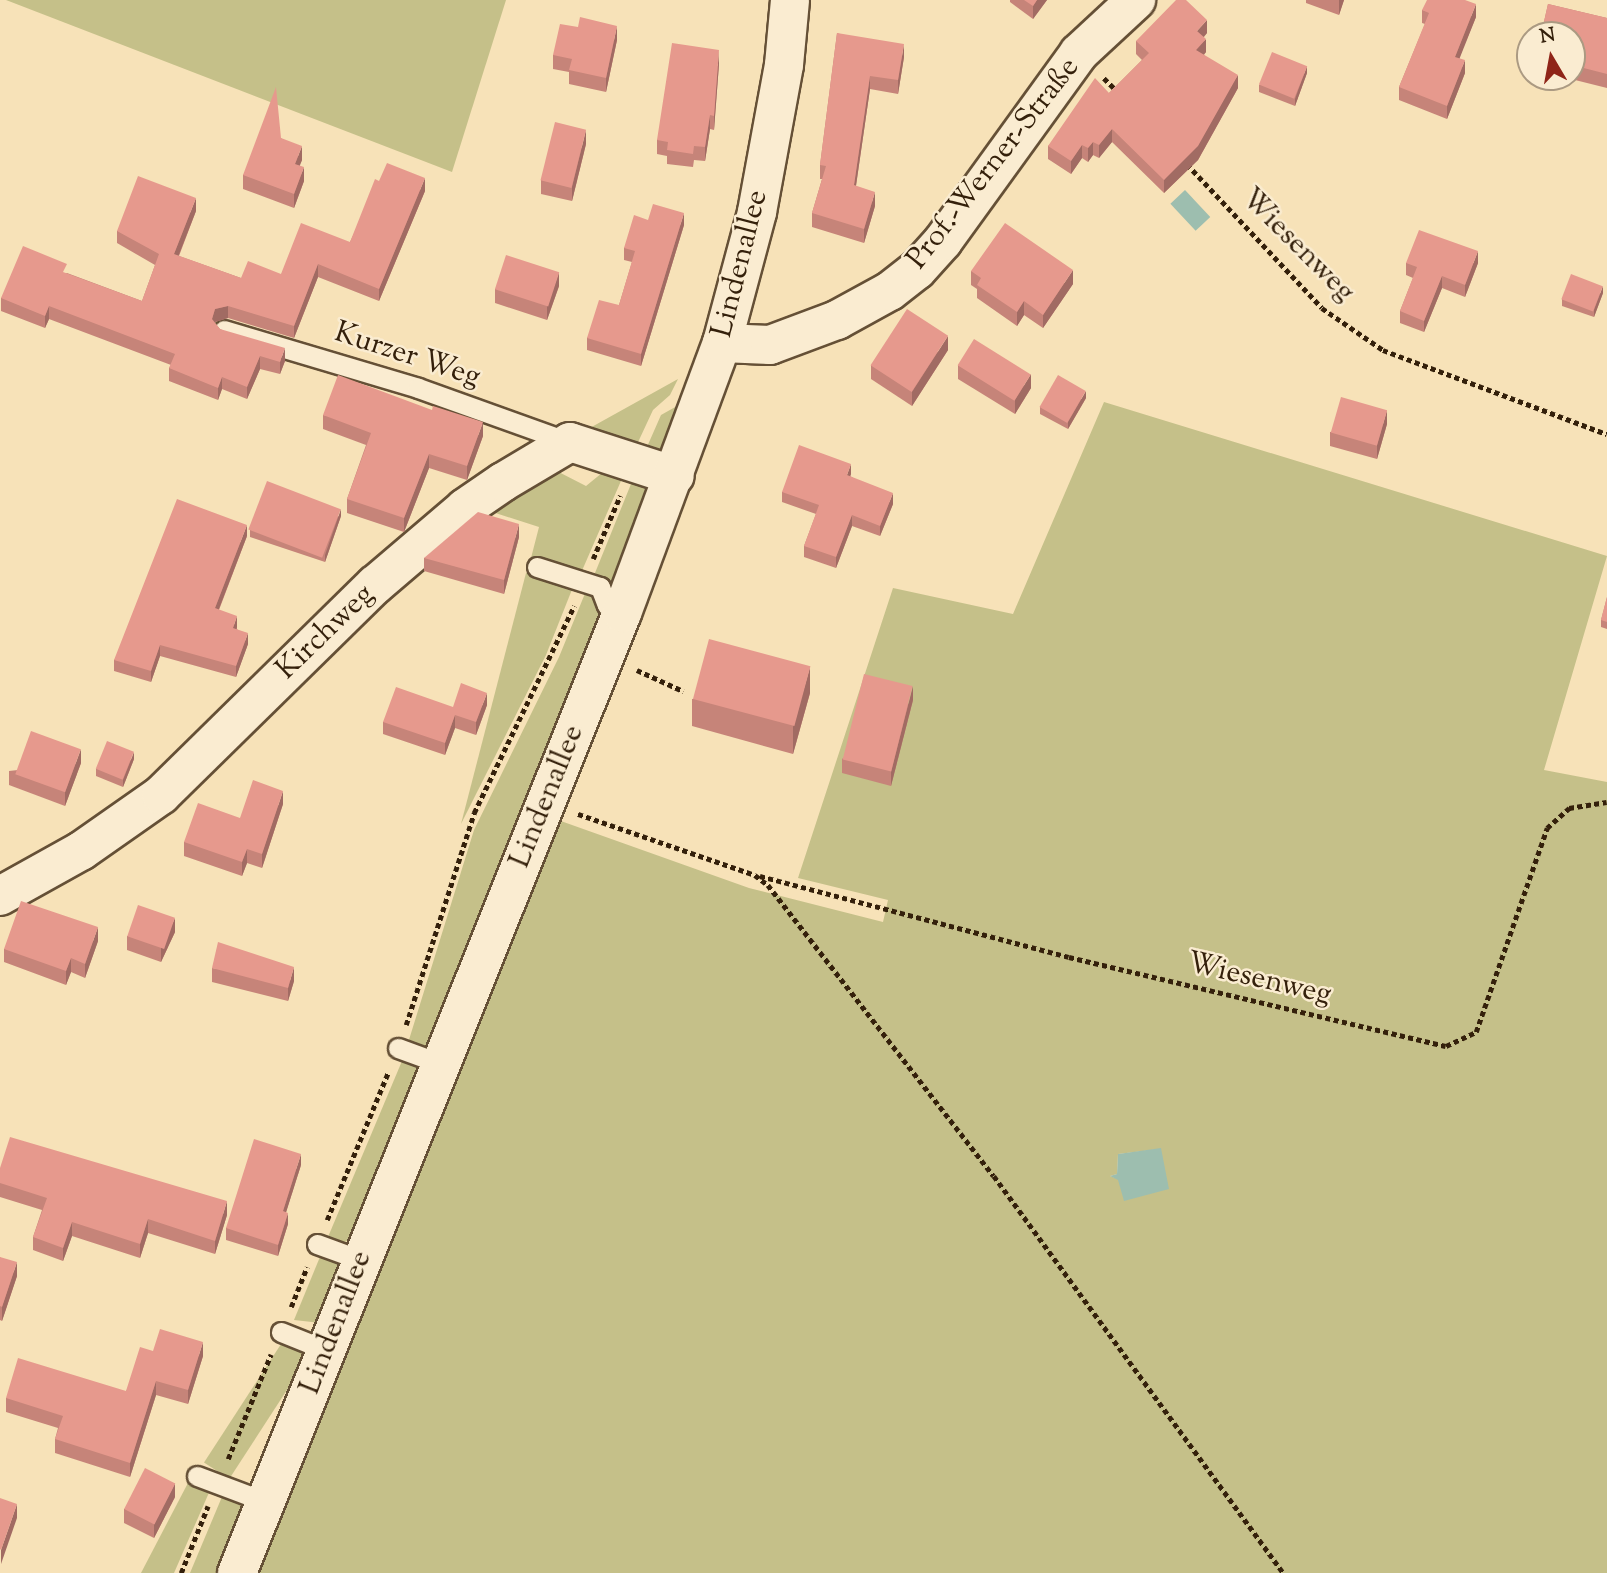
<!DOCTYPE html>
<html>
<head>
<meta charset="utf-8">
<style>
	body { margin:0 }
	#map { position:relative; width:1607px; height:1573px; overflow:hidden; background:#f7e2b8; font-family:"Sorts Mill Goudy",serif }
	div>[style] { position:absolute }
	.green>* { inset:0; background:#c5c089; transform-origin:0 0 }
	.water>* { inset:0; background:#9dbeaf; transform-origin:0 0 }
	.path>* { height:4.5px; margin-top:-2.25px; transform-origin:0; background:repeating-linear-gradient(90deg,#34200b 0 5px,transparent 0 8.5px) }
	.roads { filter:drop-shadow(2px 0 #655036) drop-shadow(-2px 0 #655036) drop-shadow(0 2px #655036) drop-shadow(0 -2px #655036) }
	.lane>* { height:19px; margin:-9.5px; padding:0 9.5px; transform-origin:9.5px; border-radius:9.5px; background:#faecd1 }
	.street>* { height:38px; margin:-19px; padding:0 19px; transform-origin:19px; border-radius:19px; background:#faecd1 }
	.secondary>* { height:38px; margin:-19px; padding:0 19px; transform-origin:19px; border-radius:19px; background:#faecd1 }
	.wall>* { inset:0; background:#c68479 }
	.shaded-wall>* { inset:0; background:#a16b63 }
	.building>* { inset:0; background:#e6998d; transform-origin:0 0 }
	span { translate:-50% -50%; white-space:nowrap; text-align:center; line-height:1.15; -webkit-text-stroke:5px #faecd1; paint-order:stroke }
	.street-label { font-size:30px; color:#34200b }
	.north { position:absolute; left:1516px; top:21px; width:70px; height:70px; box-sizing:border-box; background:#faecd1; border:2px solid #ab9a82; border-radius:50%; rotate:350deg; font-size:19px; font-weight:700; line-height:28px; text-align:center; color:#34200b }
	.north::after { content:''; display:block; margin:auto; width:24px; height:32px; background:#8f2418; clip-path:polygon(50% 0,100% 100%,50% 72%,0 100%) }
</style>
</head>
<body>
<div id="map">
	<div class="green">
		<div style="clip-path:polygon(6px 0,506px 0,452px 172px)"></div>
		<div style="clip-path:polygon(678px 379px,670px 395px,653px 410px,633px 453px,579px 434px)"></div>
		<div style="clip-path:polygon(690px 390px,663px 462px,643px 456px,661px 415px,677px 406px)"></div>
		<div style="clip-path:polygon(evenodd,1104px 402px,1607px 556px,1544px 770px,1607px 782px,1607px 1573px,256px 1573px,558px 820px,749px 888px,883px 922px,888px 900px,798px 878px,893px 588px,1013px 614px,1104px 402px,1160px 1149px,1118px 1179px,1110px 1176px,1117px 1174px,1118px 1154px,1160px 1149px)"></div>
		<div style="clip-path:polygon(545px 465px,586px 486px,608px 468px,624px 474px,581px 573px,531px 558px,539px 527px,477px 507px)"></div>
		<div style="clip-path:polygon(633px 479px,647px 484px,652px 494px,613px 594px,595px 573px)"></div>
		<div style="clip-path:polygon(526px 573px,573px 587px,546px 655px,461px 824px)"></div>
		<div style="clip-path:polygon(586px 591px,597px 593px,604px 616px,431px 1048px,408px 1043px,474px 830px,559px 657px)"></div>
		<div style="clip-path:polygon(402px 1061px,418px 1067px,418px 1073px,353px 1237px,345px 1242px,328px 1237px)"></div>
		<div style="clip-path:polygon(322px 1252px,344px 1263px,321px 1323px,294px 1320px)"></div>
		<div style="left:283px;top:1341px;width:30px;height:145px;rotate:33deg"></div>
		<div style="clip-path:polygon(189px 1481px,211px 1488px,174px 1573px,141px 1573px)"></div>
		<div style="clip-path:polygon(224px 1492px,246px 1508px,220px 1573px,190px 1573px)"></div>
	</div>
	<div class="water">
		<div style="left:1185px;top:190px;width:37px;height:20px;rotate:47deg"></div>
		<div style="clip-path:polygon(1161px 1148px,1169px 1189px,1124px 1201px,1118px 1180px,1110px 1176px,1117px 1174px,1118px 1154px)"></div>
	</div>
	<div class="path">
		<div style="left:1104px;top:78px;width:20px;rotate:45deg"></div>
		<div style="left:1187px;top:164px;width:197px;rotate:46.8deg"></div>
		<div style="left:1322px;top:308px;width:74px;rotate:34.5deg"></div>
		<div style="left:1383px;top:350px;width:239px;rotate:20.6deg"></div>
		<div style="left:593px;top:559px;width:69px;rotate:-66.8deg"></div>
		<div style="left:637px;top:670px;width:51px;rotate:24.5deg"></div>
		<div style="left:578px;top:814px;width:187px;rotate:19deg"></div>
		<div style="left:755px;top:875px;width:16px;rotate:38deg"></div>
		<div style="left:768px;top:885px;width:368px;rotate:52.2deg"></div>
		<div style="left:994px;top:1176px;width:491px;rotate:53.9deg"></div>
		<div style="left:760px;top:876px;width:319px;rotate:14.7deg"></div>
		<div style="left:1069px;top:957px;width:387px;rotate:13.3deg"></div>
		<div style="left:1446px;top:1046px;width:33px;rotate:-25deg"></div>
		<div style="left:1476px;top:1032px;width:216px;rotate:-70.8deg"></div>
		<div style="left:1547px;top:828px;width:30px;rotate:-42deg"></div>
		<div style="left:1569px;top:808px;width:38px;rotate:-9deg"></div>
		<div style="left:406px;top:1025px;width:223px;rotate:-72.2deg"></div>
		<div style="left:474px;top:813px;width:230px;rotate:-64.2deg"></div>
		<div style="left:327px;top:1220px;width:159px;rotate:-67.5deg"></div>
		<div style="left:291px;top:1307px;width:43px;rotate:-68.2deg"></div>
		<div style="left:228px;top:1459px;width:113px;rotate:-67.7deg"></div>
		<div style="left:181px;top:1573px;width:72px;rotate:-68.1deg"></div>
	</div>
	<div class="roads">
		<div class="lane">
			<div style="left:224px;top:330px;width:202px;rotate:16.6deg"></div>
			<div style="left:418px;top:388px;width:160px;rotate:19.7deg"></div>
			<div style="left:537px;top:567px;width:66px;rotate:17.6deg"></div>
			<div style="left:600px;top:587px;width:19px;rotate:69deg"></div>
			<div style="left:607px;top:605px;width:17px;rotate:28deg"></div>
			<div style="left:398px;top:1048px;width:44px;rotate:20.1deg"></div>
			<div style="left:317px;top:1244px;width:47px;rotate:20deg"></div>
			<div style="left:281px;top:1332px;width:48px;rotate:21.8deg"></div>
			<div style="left:197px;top:1476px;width:74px;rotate:20.6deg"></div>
		</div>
		<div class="street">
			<div style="left:722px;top:343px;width:48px;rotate:2.4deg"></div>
			<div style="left:770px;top:345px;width:72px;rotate:-20.5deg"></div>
			<div style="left:837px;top:320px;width:60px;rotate:-28.7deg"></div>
			<div style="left:890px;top:291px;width:34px;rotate:-38deg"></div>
			<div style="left:917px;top:270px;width:39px;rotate:-48deg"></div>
			<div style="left:943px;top:241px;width:232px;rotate:-54.1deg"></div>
			<div style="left:1079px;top:53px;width:78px;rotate:-42.9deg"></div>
			<div style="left:0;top:896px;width:93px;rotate:-29.1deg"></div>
			<div style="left:81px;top:851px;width:98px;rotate:-35deg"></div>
			<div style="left:161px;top:795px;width:300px;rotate:-44.5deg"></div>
			<div style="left:375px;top:585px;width:118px;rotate:-40.5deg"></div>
			<div style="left:465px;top:508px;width:46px;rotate:-34.4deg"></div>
			<div style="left:503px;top:482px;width:78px;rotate:-30.8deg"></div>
			<div style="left:570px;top:442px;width:110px;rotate:17.9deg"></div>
		</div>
		<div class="secondary">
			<div style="left:237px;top:1573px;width:1034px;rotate:-68.15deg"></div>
			<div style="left:622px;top:613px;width:288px;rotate:-69.7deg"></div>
			<div style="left:722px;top:343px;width:136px;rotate:-75deg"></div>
			<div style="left:757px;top:212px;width:149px;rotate:-79.6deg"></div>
			<div style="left:784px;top:65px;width:65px;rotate:-84.7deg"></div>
		</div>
	</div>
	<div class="wall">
		<div style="clip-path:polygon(1010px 0,1047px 0,1033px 19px,1010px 2px)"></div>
		<div style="clip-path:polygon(1306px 0,1344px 0,1339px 15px,1306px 3px)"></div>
		<div style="clip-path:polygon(1548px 4px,1607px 18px,1607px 88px,1563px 77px,1572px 77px,1572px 35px,1530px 35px,1530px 54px,1528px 50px,1528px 36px,1543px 26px)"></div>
		<div style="clip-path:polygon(1422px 10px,1476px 17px,1459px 58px,1465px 73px,1447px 119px,1399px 100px,1399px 87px,1425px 24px,1422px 23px)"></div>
		<div style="clip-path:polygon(837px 33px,904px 57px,898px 94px,870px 89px,856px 186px,875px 206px,864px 243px,812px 227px,812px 213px,822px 179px,820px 179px,820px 165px)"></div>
		<div style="clip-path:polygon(1207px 33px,1204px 37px,1206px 52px,1204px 55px,1238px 88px,1198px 160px,1164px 193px,1112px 142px,1099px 158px,1093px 155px,1088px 162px,1082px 158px,1071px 174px,1048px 159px,1048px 146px,1109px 93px,1142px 60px,1136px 54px,1136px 41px)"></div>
		<div style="clip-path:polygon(617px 40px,606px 92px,569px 84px,569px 72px,553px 69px,553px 55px)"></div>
		<div style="clip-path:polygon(719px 64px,714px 130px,710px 129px,705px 161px,694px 160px,693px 167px,667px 164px,667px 156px,657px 154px,657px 140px)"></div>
		<div style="clip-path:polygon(1307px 73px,1295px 106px,1259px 92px,1259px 85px)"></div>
		<div style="clip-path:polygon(281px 138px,302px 160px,299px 166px,304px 181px,294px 208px,243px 189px,243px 175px)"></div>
		<div style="clip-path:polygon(586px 144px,572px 201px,541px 194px,541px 180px)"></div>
		<div style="clip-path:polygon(379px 181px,425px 191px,379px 301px,318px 277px,294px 338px,228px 318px,215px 322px,215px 323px,220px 329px,285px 361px,280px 374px,260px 369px,247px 399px,222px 389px,218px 400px,169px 381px,169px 368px,171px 365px,49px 319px,45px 328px,1px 311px,1px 298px,67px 273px,142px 301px,155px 265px,117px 243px,117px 231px,196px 211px,179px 256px,241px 278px,281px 274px,350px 242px)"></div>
		<div style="clip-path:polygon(648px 220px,684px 225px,641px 366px,587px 350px,587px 338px,619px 305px,632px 262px,624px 260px,624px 248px)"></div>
		<div style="clip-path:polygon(1406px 263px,1478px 263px,1465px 297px,1442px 288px,1424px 332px,1400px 323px,1400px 311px,1413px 278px,1406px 275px)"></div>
		<div style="clip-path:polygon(971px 271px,1073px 284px,1043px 328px,1024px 315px,1017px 326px,977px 298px,977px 289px,971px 285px)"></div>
		<div style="clip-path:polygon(559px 286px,547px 320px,495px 303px,495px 289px)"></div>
		<div style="clip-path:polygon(1603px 293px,1594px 317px,1562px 306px,1562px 299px)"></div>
		<div style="clip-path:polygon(948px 350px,912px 406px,871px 379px,871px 365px)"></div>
		<div style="clip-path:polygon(958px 365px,1031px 388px,1015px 414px,958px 379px)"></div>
		<div style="clip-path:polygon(1086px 398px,1068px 429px,1040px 414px,1040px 407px)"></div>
		<div style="clip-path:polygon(323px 415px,483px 436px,467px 480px,429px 468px,404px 532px,347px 513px,347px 499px,366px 445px,323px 429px)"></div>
		<div style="clip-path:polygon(1387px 424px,1377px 459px,1330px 446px,1330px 432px)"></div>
		<div style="clip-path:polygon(851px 474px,850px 476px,893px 504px,880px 536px,852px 526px,836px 568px,804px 557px,804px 546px,816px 514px,782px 502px,782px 492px)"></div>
		<div style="clip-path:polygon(341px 516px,325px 562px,250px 537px,250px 530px)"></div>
		<div style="clip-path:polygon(247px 536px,219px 610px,237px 627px,237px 629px,248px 644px,236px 677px,160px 656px,151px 682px,114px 671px,114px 660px)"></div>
		<div style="clip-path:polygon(519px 537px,504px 594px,424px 571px,424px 558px)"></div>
		<div style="clip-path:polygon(1607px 597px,1607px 629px,1601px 627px,1601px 620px)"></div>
		<div style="clip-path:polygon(810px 693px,793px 754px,692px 726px,692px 699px)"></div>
		<div style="clip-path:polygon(913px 700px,891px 786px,842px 773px,842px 759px)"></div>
		<div style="clip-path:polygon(487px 705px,476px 735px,455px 728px,445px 755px,383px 734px,383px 722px,453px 707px)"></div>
		<div style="clip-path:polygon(134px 759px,123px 787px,96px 776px,96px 769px)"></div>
		<div style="clip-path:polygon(81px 763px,65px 806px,9px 785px,9px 771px)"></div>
		<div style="clip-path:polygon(283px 804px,262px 868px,247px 863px,242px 876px,184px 856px,184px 842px,240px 818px)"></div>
		<div style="clip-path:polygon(175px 932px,161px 962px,127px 950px,127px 936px)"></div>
		<div style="clip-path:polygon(98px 941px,85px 978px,71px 972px,66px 985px,4px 962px,4px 949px)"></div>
		<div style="clip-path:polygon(212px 968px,294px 981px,288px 1001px,212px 982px)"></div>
		<div style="clip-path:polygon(301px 1165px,286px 1212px,288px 1224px,278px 1256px,226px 1240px,226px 1228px)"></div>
		<div style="clip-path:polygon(0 1168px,227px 1215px,215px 1254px,148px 1233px,140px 1258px,72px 1236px,63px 1261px,33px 1250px,33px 1237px,42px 1210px,0 1197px)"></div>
		<div style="clip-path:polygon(0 1257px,17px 1276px,2px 1321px,0 1320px)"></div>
		<div style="clip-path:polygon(153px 1351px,203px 1356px,188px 1404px,156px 1395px,130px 1477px,55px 1453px,55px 1439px,58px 1428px,6px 1412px,6px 1398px,126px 1391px)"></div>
		<div style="clip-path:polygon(175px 1497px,154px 1538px,124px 1523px,124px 1509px)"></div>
	</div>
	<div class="shaded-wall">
		<div style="clip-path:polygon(1037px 0,1047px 0,1033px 19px,1033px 6px)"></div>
		<div style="clip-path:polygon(1339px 0,1344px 0,1339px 15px)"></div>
		<div style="clip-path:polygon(1476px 4px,1476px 17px,1455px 70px,1455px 57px)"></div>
		<div style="clip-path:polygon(1207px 20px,1207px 33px,1197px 44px,1197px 31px)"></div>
		<div style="clip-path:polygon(617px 26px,617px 40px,606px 92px,606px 78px)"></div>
		<div style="clip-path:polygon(1206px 39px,1206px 52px,1196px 63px,1196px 50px)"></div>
		<div style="clip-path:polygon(904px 44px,904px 57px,898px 94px,898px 80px)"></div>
		<div style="clip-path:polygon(719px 50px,719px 64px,714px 130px,714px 116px)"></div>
		<div style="clip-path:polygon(1465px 60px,1465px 73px,1447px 119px,1447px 106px)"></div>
		<div style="clip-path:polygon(1307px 66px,1307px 73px,1295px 106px,1295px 99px)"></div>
		<div style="clip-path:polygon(1238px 75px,1238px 88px,1198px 160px,1164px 193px,1164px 180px)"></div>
		<div style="clip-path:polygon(870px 76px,870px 89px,854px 199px,854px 185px)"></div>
		<div style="clip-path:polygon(710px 115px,710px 129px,705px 161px,705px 147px)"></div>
		<div style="clip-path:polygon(1112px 129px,1112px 142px,1099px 158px,1099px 145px)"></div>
		<div style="clip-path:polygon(586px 130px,586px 144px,572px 201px,572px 187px)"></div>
		<div style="clip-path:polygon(1093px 142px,1093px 155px,1088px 162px,1088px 148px)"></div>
		<div style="clip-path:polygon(1082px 145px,1082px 158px,1071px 174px,1071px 161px)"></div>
		<div style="clip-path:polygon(302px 146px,302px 160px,295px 178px,295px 164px)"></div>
		<div style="clip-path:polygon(304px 167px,304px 181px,294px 208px,294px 194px)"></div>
		<div style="clip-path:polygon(425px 178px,425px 191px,379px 301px,379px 289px)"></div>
		<div style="clip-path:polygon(875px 192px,875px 206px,864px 243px,864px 229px)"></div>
		<div style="clip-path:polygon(196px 198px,196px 211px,174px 267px,174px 254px)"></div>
		<div style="clip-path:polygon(684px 213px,684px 225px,641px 366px,641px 354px)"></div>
		<div style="clip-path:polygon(1478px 251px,1478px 263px,1465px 297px,1465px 285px)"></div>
		<div style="clip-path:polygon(318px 264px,318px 277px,294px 338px,294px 326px)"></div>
		<div style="clip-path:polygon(1073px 270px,1073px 284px,1043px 328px,1043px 315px)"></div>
		<div style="clip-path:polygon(559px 272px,559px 286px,547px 320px,547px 306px)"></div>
		<div style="clip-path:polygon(1442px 276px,1442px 288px,1424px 332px,1424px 321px)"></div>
		<div style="clip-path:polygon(1603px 286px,1603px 293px,1594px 317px,1594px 310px)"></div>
		<div style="clip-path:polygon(1024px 301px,1024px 315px,1017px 326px,1017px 312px)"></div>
		<div style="clip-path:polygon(49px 306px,49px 319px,45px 328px,45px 316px)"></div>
		<div style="clip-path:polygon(228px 306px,228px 318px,215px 322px,212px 332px,212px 319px,215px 309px)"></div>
		<div style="clip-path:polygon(948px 336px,948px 350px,912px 406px,912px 392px)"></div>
		<div style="clip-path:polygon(285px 348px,285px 361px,280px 374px,280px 362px)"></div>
		<div style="clip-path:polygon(260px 356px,260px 369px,247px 399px,247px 387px)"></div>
		<div style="clip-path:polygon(1031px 374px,1031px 388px,1015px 414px,1015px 400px)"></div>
		<div style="clip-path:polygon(222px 377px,222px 389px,218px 400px,218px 388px)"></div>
		<div style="clip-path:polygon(1086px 391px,1086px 398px,1068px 429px,1068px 422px)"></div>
		<div style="clip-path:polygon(1387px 410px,1387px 424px,1377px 459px,1377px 445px)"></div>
		<div style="clip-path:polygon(483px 422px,483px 436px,467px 480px,467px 466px)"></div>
		<div style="clip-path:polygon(429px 454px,429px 468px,404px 532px,404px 518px)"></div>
		<div style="clip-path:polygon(851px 464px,851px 474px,847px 486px,847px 475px)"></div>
		<div style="clip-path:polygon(893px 493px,893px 504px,880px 536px,880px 526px)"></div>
		<div style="clip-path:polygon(341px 509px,341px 516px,325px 562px,325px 555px)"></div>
		<div style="clip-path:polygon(852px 515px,852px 526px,836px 568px,836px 557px)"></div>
		<div style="clip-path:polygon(519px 524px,519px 537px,504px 594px,504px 580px)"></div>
		<div style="clip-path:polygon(247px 525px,247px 536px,215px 619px,215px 608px)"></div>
		<div style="clip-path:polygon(237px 616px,237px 627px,233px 639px,233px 628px)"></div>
		<div style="clip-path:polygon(248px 633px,248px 644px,236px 677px,236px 666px)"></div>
		<div style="clip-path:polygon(160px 645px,160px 656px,151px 682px,151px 671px)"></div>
		<div style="clip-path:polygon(810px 667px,810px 693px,793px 754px,793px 727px)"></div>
		<div style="clip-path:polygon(913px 686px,913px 700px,891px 786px,891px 772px)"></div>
		<div style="clip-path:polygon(487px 693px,487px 705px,476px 735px,476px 722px)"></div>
		<div style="clip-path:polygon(455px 715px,455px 728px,445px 755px,445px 743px)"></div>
		<div style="clip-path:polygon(81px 749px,81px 763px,65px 806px,65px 792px)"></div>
		<div style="clip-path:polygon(134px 752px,134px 759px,123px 787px,123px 780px)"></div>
		<div style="clip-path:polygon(283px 791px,283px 804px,262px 868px,262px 854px)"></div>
		<div style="clip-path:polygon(247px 849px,247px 863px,242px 876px,242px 862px)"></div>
		<div style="clip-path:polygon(175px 918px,175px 932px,161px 962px,161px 948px)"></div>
		<div style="clip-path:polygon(98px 927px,98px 941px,85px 978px,85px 964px)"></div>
		<div style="clip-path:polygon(71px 958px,71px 972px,66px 985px,66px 971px)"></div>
		<div style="clip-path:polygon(294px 967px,294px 981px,288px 1001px,288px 988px)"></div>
		<div style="clip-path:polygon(301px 1154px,301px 1165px,283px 1222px,283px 1211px)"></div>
		<div style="clip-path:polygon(227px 1201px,227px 1215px,215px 1254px,215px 1241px)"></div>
		<div style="clip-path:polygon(288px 1213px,288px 1224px,278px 1256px,278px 1245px)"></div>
		<div style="clip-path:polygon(148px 1219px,148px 1233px,140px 1258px,140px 1244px)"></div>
		<div style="clip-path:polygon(72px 1222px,72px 1236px,63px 1261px,63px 1248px)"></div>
		<div style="clip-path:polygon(17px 1262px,17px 1276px,2px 1321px,2px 1307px)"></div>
		<div style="clip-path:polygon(203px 1342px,203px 1356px,188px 1404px,188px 1390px)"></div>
		<div style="clip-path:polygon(156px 1381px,156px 1395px,130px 1477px,130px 1463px)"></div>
		<div style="clip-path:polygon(175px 1483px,175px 1497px,154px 1538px,154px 1524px)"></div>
		<div style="clip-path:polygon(17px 1504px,17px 1518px,1px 1564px,1px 1550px)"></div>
	</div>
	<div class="building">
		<div style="clip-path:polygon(1024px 0,1037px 0,1033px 6px)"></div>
		<div style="clip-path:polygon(1176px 0,1186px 0,1207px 20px,1197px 31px,1206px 39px,1196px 50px,1238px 75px,1198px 146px,1164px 180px,1112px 129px,1099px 145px,1093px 142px,1088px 148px,1082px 145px,1071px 161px,1048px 146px,1095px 78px,1109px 93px,1149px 53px,1136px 41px)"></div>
		<div style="clip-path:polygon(1427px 0,1465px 0,1476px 4px,1455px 57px,1465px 60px,1447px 106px,1399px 87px,1429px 13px,1422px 10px)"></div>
		<div style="clip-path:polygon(1548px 4px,1607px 18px,1607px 74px,1572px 65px,1572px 35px,1530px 35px,1530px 40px,1528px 36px,1543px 26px)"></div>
		<div style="clip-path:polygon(580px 17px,617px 26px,606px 78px,569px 70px,572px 59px,553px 55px,560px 24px,578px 27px)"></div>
		<div style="clip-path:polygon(837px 33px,904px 44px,898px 80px,870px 76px,854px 185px,875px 192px,864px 229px,812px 213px,826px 166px,820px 165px)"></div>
		<div style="clip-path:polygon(672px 43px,719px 50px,714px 116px,710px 115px,705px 147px,694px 146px,693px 154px,667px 150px,668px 142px,657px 140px)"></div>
		<div style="left:1272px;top:52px;width:38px;height:35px;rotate:22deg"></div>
		<div style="clip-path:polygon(276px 87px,281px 138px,302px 146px,295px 164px,304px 167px,294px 194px,243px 175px)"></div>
		<div style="left:555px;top:122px;width:32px;height:60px;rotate:14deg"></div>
		<div style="clip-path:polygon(387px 163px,425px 178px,379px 289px,318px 264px,294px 326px,228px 306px,215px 309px,212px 319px,220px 329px,285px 348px,280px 362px,260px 356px,247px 387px,222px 377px,218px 388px,169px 368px,175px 354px,49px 306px,45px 316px,1px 298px,23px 246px,67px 264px,63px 272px,142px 301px,159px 254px,117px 231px,138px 176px,196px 198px,174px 254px,241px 278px,248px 261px,281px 274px,301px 223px,350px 242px,375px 179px,379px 181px)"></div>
		<div style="clip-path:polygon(653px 204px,684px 213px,641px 354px,587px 338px,599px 300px,619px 305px,635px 251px,624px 248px,634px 215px,648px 220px)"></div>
		<div style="clip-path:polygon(1005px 223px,1073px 270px,1043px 315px,1024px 301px,1017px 312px,977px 285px,981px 278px,971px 271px)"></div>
		<div style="clip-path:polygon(1419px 230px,1478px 251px,1465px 285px,1442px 276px,1424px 321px,1400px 311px,1417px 267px,1406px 263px)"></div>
		<div style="left:506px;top:255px;width:56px;height:36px;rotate:18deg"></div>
		<div style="left:1571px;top:274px;width:34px;height:27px;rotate:21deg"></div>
		<div style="left:907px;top:309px;width:49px;height:67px;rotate:33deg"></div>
		<div style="left:974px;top:339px;width:67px;height:31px;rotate:32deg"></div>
		<div style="clip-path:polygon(338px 375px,432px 410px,433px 406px,483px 422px,467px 466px,429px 454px,404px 518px,347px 499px,371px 433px,323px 415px)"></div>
		<div style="left:1058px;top:375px;width:32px;height:37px;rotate:30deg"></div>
		<div style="left:1341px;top:397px;width:48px;height:37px;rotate:16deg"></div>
		<div style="clip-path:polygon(799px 445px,851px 464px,847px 475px,893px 493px,880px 526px,852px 515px,836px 557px,804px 546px,819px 505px,782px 492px)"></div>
		<div style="left:267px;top:481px;width:79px;height:52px;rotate:21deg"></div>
		<div style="clip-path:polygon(177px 499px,247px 525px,215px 608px,237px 616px,233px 628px,248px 633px,236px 666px,160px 645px,151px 671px,114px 660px)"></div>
		<div style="clip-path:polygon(478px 512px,519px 524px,504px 580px,424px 558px)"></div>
		<div style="clip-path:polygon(1607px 597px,1607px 622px,1601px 620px)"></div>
		<div style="left:709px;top:639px;width:105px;height:62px;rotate:15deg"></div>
		<div style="left:864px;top:674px;width:50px;height:88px;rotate:14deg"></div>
		<div style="clip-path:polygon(461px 683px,487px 693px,476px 722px,455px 715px,445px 743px,383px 722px,396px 687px,453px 707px)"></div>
		<div style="left:31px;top:731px;width:53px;height:46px;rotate:20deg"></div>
		<div style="left:107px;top:741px;width:29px;height:30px;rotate:22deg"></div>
		<div style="clip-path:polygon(253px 780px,283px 791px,262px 854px,247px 849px,242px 862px,184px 842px,198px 803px,240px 818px)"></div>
		<div style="clip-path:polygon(21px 901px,98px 927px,85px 964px,71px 958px,66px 971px,4px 949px)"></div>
		<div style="left:138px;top:905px;width:39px;height:33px;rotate:19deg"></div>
		<div style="clip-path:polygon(218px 942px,294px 967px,288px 988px,212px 968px)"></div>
		<div style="clip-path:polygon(10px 1137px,227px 1201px,215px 1241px,148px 1219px,140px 1244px,72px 1222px,63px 1248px,33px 1237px,47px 1198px,0 1183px,0 1168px)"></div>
		<div style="clip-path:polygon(254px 1139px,301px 1154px,283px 1211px,288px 1213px,278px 1245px,226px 1228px)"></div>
		<div style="clip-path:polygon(0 1257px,17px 1262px,2px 1307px,0 1306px)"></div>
		<div style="clip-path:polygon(160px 1329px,203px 1342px,188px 1390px,156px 1381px,130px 1463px,55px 1439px,63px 1416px,6px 1398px,18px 1358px,126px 1391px,140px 1347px,153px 1351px)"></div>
		<div style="left:145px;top:1468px;width:34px;height:46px;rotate:27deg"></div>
		<div style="clip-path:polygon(0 1498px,17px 1504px,1px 1550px,0 1549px)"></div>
	</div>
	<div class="street-label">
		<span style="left:994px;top:164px;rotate:-52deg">Prof.-Werner-Straße</span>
		<span style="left:1297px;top:246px;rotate:45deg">Wiesenweg</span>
		<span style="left:741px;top:264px;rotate:-76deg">Lindenallee</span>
		<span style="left:407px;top:356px;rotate:18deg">Kurzer Weg</span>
		<span style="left:326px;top:633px;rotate:-44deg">Kirchweg</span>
		<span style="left:548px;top:797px;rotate:-68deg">Lindenallee</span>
		<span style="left:1259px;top:980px;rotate:13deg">Wiesenweg</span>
		<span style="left:337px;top:1323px;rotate:-69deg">Lindenallee</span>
	</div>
	<div class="north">N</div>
</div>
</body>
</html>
